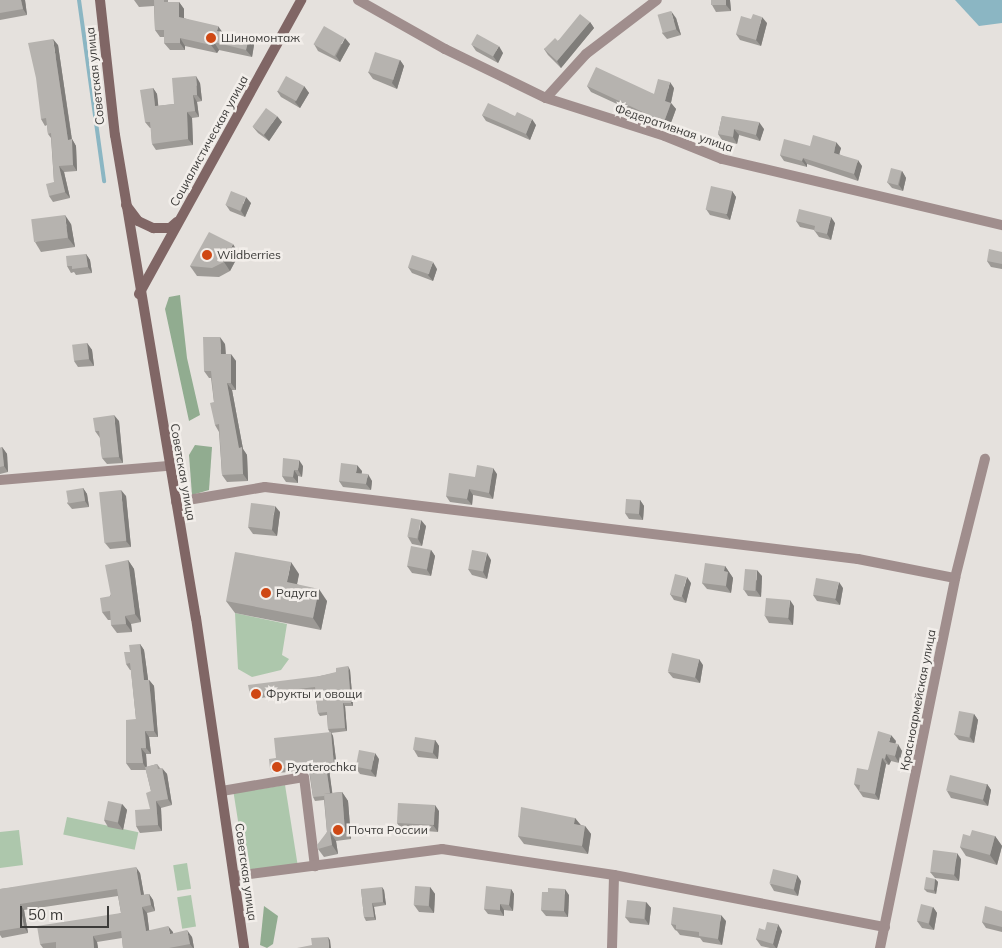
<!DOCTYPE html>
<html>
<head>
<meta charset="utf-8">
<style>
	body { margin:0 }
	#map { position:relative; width:1002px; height:948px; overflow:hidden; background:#e5e1dd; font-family:Mulish,sans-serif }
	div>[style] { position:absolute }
	.green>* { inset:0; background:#adc7ac; transform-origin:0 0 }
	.forest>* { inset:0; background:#91ac90 }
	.water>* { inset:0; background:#8bb6c3 }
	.stream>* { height:4px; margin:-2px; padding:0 2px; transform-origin:2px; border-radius:2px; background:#8bb6c3 }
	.street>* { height:10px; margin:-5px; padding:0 5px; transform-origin:5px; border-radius:5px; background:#a08e8d }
	.secondary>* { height:10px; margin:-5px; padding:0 5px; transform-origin:5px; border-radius:5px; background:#806665 }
	.wall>* { inset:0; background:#9d9a96 }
	.shaded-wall>* { inset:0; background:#7f7d7a }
	.building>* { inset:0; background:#b6b3af; transform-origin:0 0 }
	.dots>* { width:14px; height:14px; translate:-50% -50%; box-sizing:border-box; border:2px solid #f2eeea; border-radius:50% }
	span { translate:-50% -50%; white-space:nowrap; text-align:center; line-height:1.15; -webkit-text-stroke:5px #f2eeea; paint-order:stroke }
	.poi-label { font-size:12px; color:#3c3b39 }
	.left { translate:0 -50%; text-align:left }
	.street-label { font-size:12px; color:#3c3b39 }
	.scale { position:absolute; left:20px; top:906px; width:89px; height:22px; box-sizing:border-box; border:2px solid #3c3b39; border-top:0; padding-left:6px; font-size:15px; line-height:18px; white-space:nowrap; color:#3c3b39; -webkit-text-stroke:4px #f2eeea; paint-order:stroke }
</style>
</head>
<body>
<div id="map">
	<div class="green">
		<div style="clip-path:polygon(235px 613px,287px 624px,282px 655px,289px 659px,281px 670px,252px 677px,238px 669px)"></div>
		<div style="left:285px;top:785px;width:81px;height:52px;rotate:81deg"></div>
		<div style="left:67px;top:817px;width:73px;height:18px;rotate:12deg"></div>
		<div style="clip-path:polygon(19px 830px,23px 865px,0 868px,0 832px)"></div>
		<div style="left:187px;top:863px;width:26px;height:14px;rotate:81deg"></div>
		<div style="left:191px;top:895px;width:32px;height:14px;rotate:81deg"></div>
	</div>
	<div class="forest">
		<div style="clip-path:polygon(180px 295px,187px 358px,200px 415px,189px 421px,165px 309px,169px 297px)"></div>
		<div style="clip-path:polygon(195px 445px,212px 447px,209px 490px,192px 495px,189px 455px)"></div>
		<div style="clip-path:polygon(264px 906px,278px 916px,273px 944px,267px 948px,260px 945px)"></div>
	</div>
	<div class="water">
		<div style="clip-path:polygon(955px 0,1002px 0,1002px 23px,979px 26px)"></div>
	</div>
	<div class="stream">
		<div style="left:79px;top:0;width:183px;rotate:82.1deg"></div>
	</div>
	<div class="street">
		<div style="left:358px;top:0;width:100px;rotate:29.4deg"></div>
		<div style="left:445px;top:49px;width:112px;rotate:25.9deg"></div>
		<div style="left:546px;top:98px;width:125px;rotate:17.7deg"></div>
		<div style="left:665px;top:136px;width:61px;rotate:22deg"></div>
		<div style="left:722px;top:159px;width:288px;rotate:13.3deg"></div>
		<div style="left:546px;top:98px;width:59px;rotate:-47.7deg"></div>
		<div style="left:586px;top:54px;width:89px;rotate:-37.3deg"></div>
		<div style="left:0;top:480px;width:169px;rotate:-4.8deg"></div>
		<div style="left:176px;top:502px;width:90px;rotate:-9.6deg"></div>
		<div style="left:265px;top:487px;width:597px;rotate:6.92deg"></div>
		<div style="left:858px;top:559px;width:99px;rotate:11.1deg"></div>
		<div style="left:222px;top:791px;width:83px;rotate:-9.7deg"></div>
		<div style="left:304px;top:777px;width:90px;rotate:83deg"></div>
		<div style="left:235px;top:876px;width:209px;rotate:-7.4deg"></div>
		<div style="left:442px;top:849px;width:174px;rotate:8.6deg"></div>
		<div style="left:614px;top:875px;width:276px;rotate:10.9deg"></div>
		<div style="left:612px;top:948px;width:73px;rotate:-88.4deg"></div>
		<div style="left:880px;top:948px;width:378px;rotate:-78.5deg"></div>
		<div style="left:955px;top:578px;width:123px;rotate:-75.9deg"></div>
	</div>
	<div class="secondary">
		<div style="left:100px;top:0;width:136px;rotate:83.7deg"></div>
		<div style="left:115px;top:135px;width:490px;rotate:80.5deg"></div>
		<div style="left:196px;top:618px;width:333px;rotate:81.7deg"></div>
		<div style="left:126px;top:205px;width:20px;rotate:53deg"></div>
		<div style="left:138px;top:221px;width:17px;rotate:25deg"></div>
		<div style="left:153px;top:228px;width:17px"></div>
		<div style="left:170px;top:228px;width:9px;rotate:-41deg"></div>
		<div style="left:139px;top:294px;width:336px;rotate:-61.1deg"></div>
	</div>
	<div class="wall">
		<div style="clip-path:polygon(0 0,25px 0,27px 15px,0 20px)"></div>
		<div style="clip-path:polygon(134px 0,168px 0,168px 2px,179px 2px,184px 9px,184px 18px,222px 32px,254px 45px,252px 57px,219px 50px,217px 53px,185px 46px,185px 50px,170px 50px,164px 43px,164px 37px,160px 37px,155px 30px,154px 6px,139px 7px)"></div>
		<div style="clip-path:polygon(711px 0,730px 0,731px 11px,716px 12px,712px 5px)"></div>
		<div style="clip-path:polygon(676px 18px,681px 35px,667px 39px,662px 33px)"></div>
		<div style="clip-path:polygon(590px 22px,594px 28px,561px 68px,548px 55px,544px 49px)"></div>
		<div style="clip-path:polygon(767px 23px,761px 46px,740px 40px,736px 34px)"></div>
		<div style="clip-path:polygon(314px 44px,350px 44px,340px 62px,318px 51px)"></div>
		<div style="clip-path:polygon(58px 45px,72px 139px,76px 146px,77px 171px,64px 172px,70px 198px,53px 202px,49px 196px,54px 182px,51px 138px,48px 134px,47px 125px,45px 126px,41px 119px)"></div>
		<div style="clip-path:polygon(472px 45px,503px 53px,498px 63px,476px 51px)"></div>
		<div style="clip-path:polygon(400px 60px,404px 66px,397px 89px,373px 79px,368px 72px)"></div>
		<div style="clip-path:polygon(200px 83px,202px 101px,197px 102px,199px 117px,192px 118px,193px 145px,156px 150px,152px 144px,151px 128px,150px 128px,145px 122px,153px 88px,157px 94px,158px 106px,174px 104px)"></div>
		<div style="clip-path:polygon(304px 86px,309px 93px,300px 108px,281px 97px,277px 91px)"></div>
		<div style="clip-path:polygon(587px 86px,654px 94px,674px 88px,671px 103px,676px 109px,669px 128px,591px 92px)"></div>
		<div style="clip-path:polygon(482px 115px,536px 125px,530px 140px,486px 121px)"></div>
		<div style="clip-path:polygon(722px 116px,764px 129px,760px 141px,739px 135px,737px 144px,722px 140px,718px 134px)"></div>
		<div style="clip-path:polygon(282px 122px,269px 141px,258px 133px,253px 127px)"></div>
		<div style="clip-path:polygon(810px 146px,841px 148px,839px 154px,862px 166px,858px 181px,807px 164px,807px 167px,784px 161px,780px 155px)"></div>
		<div style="clip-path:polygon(902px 171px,906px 178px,903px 191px,892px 188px,887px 182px)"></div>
		<div style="clip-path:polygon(732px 191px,736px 197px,730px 220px,710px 215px,706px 209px)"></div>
		<div style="clip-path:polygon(251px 203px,245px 217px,230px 211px,226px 205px)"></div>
		<div style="clip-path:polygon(796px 221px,835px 223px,831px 240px,819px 237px,814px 230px,800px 227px)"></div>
		<div style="clip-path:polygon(71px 224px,75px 247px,41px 252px,35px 242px)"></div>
		<div style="clip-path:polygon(1002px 252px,1002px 269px,991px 267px,987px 261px)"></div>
		<div style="clip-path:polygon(86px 254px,90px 260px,92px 273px,76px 275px,74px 272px,71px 273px,67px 266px)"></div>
		<div style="clip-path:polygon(239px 254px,230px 271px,219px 277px,197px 276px,190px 266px)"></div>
		<div style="clip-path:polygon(408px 267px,437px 269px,433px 281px,412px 273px)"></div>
		<div style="clip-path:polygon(87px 343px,92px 350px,94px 366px,78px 367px,74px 361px)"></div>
		<div style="clip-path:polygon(225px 344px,226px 354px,236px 361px,236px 390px,232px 390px,243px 449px,247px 455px,248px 481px,227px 482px,222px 475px,219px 432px,215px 425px,214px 402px,211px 378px,209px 378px,204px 371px)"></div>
		<div style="clip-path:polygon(119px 421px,123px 463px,107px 464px,102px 458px,100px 438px,95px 431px)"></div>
		<div style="clip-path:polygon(2px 447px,7px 454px,8px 472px,0 474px,0 448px)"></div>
		<div style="clip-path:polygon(303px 466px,302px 477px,298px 476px,298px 483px,286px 482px,282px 476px)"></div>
		<div style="clip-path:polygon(362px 471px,361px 474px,372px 481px,371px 490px,343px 487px,339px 481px)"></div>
		<div style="clip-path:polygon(497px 474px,493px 499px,473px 495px,472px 505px,450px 502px,446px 496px,475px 477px)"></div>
		<div style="clip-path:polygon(83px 488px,87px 494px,89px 507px,72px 509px,67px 503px)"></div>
		<div style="clip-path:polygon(126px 496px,131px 547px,110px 549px,105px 543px)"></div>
		<div style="clip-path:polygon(640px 500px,644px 506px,643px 520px,629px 519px,625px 513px)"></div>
		<div style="clip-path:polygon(280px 512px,277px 536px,253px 534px,248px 527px)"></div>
		<div style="clip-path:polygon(426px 526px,422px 546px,412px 544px,408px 537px)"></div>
		<div style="clip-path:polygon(431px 550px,435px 556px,431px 576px,412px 573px,407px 566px)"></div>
		<div style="clip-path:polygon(128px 560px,134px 569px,141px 622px,131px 624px,132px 632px,117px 633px,111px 625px,111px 620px,108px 620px,102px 612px)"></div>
		<div style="clip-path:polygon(491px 560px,487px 579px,472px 575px,468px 569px)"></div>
		<div style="clip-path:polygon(725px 566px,733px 578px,731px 593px,707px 589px,702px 583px)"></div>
		<div style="clip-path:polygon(299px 574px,297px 584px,327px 601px,321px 630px,235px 613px,226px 601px)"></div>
		<div style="clip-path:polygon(762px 576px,761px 597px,748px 596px,744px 590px)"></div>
		<div style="clip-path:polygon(691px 583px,686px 603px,674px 600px,670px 594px)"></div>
		<div style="clip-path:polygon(843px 588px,840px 605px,817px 601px,813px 595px)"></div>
		<div style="clip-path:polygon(794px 606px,793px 625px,769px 623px,765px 616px)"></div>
		<div style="clip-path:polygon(140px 644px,144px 650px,148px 680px,149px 680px,154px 686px,158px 737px,149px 737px,151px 754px,146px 754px,147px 767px,157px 764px,160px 768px,167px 774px,172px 805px,161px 808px,162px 831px,140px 833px,136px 826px,150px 809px,151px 791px,146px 770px,131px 770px,126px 763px,136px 719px,131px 670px,130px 670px,126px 664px,130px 652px)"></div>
		<div style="clip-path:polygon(703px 665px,700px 683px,673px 678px,668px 672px)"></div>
		<div style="clip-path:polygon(350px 670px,353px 706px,345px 706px,347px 731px,331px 733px,333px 736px,337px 768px,329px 769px,332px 793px,342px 792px,348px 801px,351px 839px,336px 841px,338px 854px,324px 857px,318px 849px,327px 832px,324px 800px,315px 801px,313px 797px,309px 771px,273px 773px,270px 769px,276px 758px,330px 733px,328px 729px,327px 715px,320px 716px,318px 713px,315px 691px,252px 699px,250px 695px,320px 676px)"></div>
		<div style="clip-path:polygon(974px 714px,978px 720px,974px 743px,959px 740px,954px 734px)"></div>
		<div style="clip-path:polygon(435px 740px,439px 746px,438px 759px,418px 757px,414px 750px)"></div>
		<div style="clip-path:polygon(896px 741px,895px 744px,902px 751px,899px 763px,891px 761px,889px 765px,886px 764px,879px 800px,863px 797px,854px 784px)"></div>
		<div style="clip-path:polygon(379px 759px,376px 777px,360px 774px,355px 767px)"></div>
		<div style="clip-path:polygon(987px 784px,991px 790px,988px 806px,951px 798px,947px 791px)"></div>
		<div style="clip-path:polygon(122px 804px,127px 810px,123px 830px,108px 827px,104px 820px)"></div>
		<div style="clip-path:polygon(439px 811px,438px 832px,401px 829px,397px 823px)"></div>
		<div style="clip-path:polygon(575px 818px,581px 825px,585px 826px,591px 834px,588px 854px,524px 844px,518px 836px)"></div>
		<div style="clip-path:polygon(970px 836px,995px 836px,1002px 846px,997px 865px,966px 856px,960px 847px)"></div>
		<div style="clip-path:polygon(961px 859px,959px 881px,935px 878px,930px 872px)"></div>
		<div style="clip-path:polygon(140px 873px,144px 895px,149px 894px,153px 900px,155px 911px,147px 913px,149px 930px,192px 937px,194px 948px,123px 948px,122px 938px,97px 942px,98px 948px,43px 948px,40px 944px,121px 913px,118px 896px,24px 910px,28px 933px,2px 938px,0 935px,0 889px)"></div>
		<div style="clip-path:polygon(935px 879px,938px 882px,936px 894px,927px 892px,924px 889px)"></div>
		<div style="clip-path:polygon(801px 881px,798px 896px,774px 891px,770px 884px)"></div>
		<div style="clip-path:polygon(430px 887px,435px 894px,434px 913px,419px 912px,414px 905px)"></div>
		<div style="clip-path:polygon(361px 889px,384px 890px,386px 905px,374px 907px,376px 920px,366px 921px,364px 917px)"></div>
		<div style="clip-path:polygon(511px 889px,514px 894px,513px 911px,504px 910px,504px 916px,488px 914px,484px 909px)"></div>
		<div style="clip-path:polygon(548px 892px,569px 895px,568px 917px,546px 916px,541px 910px)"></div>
		<div style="clip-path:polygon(646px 902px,651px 908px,649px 925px,630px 923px,625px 917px)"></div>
		<div style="clip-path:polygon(933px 907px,937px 913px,934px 930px,922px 928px,917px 921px)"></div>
		<div style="clip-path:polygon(1002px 911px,1002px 932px,986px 928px,982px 922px)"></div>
		<div style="clip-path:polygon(726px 921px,722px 945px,703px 942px,700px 938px,680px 935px,677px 931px,675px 930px,671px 924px)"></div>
		<div style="clip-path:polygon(765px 930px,782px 931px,777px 948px,770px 948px,761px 946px,756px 939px)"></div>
	</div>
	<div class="shaded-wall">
		<div style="clip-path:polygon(21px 0,25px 0,27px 15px,23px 9px)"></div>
		<div style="clip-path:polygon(726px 0,730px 0,731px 11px,726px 5px)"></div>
		<div style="clip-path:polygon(179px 2px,184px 9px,184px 25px,179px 17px)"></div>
		<div style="clip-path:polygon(671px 11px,676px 18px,681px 35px,676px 29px)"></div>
		<div style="clip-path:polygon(762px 17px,767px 23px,761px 46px,756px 40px)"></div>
		<div style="clip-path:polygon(590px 22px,594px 28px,561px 68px,557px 61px)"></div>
		<div style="clip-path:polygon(218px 26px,223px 33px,217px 31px)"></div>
		<div style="clip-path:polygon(180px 38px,185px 46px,185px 50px,180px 43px)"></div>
		<div style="clip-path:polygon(249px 38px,254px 45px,252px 57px,246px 50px)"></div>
		<div style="clip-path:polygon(345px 38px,350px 44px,340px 62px,336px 56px)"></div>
		<div style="clip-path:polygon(53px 39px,58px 45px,72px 141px,72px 139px,76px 146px,77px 171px,73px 165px,68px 140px)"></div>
		<div style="clip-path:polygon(214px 42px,219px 50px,217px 53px,211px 45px)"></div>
		<div style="clip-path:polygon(499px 46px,503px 53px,498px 63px,493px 56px)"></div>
		<div style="clip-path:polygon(400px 60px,404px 66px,397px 89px,392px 83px)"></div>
		<div style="clip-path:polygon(196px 76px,200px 83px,202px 101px,197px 95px)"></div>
		<div style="clip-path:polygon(670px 82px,674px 88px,670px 107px,665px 101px)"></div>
		<div style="clip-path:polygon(304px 86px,309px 93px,300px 108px,295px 102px)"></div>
		<div style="clip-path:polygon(153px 88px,157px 94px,159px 112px,155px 106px)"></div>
		<div style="clip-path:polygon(193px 95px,197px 102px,199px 117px,195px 111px)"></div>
		<div style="clip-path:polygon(671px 103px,676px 109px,669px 128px,664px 122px)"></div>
		<div style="clip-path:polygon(187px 112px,192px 118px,193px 145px,188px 139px)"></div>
		<div style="clip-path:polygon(277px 116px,282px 122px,269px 141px,264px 135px)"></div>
		<div style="clip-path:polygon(532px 119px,536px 125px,530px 140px,526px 134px)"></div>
		<div style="clip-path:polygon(759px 122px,764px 129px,760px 141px,756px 135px)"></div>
		<div style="clip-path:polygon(734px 129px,739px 135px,737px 144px,733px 137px)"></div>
		<div style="clip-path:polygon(836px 142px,841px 148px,838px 159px,834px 153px)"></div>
		<div style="clip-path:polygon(803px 158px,807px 164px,807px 167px,802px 161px)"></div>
		<div style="clip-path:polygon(858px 160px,862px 166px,858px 181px,854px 174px)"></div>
		<div style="clip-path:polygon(59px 166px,64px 172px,70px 198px,65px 192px)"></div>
		<div style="clip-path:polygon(902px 171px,906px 178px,903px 191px,899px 185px)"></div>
		<div style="clip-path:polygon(732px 191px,736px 197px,730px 220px,726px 214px)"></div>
		<div style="clip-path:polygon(246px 197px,251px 203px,245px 217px,241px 211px)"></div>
		<div style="clip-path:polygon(65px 215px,71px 224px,75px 247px,68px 238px)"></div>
		<div style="clip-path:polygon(831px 217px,835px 223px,831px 240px,827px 234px)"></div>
		<div style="clip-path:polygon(233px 244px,239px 254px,230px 271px,224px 262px)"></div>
		<div style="clip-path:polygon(86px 254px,90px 260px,92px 273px,88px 267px)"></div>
		<div style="clip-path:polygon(433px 262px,437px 269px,433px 281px,428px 275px)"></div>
		<div style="clip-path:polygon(220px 337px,225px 344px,226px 362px,221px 354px)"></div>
		<div style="clip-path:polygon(87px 343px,92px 350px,94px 366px,89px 359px)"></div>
		<div style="clip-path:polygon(231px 354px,236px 361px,236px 390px,231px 383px)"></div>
		<div style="clip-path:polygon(227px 383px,232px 390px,243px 449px,247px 455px,248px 481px,243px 474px)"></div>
		<div style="clip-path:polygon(114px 415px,119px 421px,123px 463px,119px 457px)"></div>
		<div style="clip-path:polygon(2px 447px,7px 454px,8px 472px,4px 466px)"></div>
		<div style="clip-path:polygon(299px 460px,303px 466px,302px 477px,298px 470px)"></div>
		<div style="clip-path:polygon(357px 465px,362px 471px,361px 479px,356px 473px)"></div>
		<div style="clip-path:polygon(493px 468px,497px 474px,493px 499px,489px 493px)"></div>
		<div style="clip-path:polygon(294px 470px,298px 476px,298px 483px,293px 477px)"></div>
		<div style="clip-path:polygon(368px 474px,372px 481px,371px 490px,366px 484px)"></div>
		<div style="clip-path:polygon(83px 488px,87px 494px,89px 507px,85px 501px)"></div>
		<div style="clip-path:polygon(469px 489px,473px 495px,472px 505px,467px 499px)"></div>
		<div style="clip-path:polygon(121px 490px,126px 496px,131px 547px,126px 541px)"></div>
		<div style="clip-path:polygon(640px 500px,644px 506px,643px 520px,639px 514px)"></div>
		<div style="clip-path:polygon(275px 506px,280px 512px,277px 536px,272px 530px)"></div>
		<div style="clip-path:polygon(421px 520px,426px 526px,422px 546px,418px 539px)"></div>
		<div style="clip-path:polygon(431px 550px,435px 556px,431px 576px,427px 570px)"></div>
		<div style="clip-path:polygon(487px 553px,491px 560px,487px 579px,483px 572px)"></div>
		<div style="clip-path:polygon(128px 560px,134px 569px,141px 622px,135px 614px)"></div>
		<div style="clip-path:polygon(291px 562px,299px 574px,295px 594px,287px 582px)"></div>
		<div style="clip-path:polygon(725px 566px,733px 578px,731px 593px,726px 586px,724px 571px)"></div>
		<div style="clip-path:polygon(757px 570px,762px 576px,761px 597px,756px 590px)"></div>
		<div style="clip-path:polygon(687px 577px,691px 583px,686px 603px,682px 596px)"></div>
		<div style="clip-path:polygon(839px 582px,843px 588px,840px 605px,835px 599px)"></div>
		<div style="clip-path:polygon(319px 589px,327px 601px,321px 630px,313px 618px)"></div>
		<div style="clip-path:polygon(790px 600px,794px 606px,793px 625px,788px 618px)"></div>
		<div style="clip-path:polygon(125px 616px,131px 624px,132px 632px,126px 624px)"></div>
		<div style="clip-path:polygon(140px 644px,144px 650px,149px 686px,144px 680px)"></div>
		<div style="clip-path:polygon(699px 659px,703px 665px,700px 683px,695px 677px)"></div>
		<div style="clip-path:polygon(348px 666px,350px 670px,353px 706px,351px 703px)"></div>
		<div style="clip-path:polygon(149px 680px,154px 686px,158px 737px,154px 731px)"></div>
		<div style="clip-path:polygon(343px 703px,345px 706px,347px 731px,345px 728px)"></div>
		<div style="clip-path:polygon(974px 714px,978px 720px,974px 743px,970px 737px)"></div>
		<div style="clip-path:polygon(145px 731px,149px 737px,151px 754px,146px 748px)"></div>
		<div style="clip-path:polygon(331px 732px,333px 736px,337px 768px,334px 765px)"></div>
		<div style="clip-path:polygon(891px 735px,896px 741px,894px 748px,889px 742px)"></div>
		<div style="clip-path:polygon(435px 740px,439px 746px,438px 759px,433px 753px)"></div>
		<div style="clip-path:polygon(898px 744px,902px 751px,899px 763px,895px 756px)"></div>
		<div style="clip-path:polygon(141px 748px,146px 754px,147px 770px,143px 763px)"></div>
		<div style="clip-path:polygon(375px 753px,379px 759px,376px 777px,371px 771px)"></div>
		<div style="clip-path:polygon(886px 754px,891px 761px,889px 765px,885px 759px)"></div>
		<div style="clip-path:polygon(882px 758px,886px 764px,879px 800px,875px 794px)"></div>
		<div style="clip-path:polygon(326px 766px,329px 769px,333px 798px,330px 795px)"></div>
		<div style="clip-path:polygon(162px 768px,167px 774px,172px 805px,168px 799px)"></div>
		<div style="clip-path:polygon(987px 784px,991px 790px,988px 806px,983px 800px)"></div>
		<div style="clip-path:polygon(342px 792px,348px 801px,351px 839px,345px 831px)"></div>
		<div style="clip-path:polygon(156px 801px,161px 808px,162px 831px,158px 825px)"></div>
		<div style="clip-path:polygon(122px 804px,127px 810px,123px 830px,118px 823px)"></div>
		<div style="clip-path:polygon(435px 805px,439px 811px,438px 832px,433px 825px)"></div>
		<div style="clip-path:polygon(575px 818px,581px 826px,574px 824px)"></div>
		<div style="clip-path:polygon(585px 826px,591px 834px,588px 854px,582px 846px)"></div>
		<div style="clip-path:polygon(330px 832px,336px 841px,338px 854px,332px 845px)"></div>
		<div style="clip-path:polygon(995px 836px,1002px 846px,997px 865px,990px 855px)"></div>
		<div style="clip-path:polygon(957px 853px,961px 859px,959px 881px,954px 875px)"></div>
		<div style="clip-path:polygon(136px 867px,140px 873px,145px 901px,141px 895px)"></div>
		<div style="clip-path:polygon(797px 875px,801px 881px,798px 896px,794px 890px)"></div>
		<div style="clip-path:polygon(935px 879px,938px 882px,936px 894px,934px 890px)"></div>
		<div style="clip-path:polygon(382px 887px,384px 890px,386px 905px,383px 902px)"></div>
		<div style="clip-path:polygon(430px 887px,435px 894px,434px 913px,429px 906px)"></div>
		<div style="clip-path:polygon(511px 889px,514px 894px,513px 911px,509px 905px)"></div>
		<div style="clip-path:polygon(565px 889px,569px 895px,568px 917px,564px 911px)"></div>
		<div style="clip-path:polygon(149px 894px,153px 900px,155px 911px,151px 905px)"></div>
		<div style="clip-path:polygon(646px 902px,651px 908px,649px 925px,645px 919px)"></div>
		<div style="clip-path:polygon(372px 903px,374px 907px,376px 920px,374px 917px)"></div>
		<div style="clip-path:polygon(20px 904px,24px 910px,28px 933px,24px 927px)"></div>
		<div style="clip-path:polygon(500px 904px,504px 910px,504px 916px,500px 910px)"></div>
		<div style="clip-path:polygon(142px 907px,147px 913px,150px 937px,146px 931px)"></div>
		<div style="clip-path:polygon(933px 907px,937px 913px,934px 930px,929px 924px)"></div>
		<div style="clip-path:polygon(721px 915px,726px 921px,722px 945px,718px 939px)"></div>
		<div style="clip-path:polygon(778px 924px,782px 931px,777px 948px,776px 948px,773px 944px)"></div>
		<div style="clip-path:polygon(168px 926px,173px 932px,174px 940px,170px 934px)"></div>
		<div style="clip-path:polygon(187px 930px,192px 937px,194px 948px,193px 948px,190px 944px)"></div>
		<div style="clip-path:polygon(93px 936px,97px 942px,98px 948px,94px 948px)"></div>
		<div style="clip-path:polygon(328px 937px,330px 940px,331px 948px,329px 948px)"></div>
	</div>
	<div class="building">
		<div style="clip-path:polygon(0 0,21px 0,23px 9px,0 13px)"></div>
		<div style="clip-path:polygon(154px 0,164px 0,164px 2px,179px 2px,179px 17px,218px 26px,217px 31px,249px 38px,246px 50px,214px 42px,211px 45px,180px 38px,180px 43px,164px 43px,164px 30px,155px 30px)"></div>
		<div style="left:711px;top:0;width:15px;height:5px"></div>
		<div style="left:671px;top:11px;width:19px;height:14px;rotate:74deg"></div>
		<div style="clip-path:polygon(580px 14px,590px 22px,557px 61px,544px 49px,555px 38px,558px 41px)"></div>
		<div style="clip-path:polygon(753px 14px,762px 17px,756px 40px,736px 34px,741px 16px,751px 19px)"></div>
		<div style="left:324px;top:26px;width:24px;height:21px;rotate:30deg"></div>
		<div style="left:477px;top:34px;width:25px;height:12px;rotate:29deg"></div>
		<div style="clip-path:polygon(53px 39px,68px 140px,72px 139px,73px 165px,59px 166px,65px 192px,49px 196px,46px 184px,54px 182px,51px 133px,48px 134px,46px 118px,41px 119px,36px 78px,28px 43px)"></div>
		<div style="left:375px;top:52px;width:26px;height:21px;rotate:18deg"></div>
		<div style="clip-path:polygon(596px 67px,654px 94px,658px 79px,670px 82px,665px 101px,671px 103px,664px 122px,587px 86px)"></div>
		<div style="clip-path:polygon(196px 76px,197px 95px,193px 95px,195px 111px,187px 112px,188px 139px,152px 144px,150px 122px,145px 122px,140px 90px,153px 88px,155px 106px,174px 104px,172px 78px)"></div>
		<div style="left:286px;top:76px;width:21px;height:17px;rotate:29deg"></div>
		<div style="clip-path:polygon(488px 103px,515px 116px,517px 112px,532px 119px,526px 134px,482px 115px)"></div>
		<div style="left:266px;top:108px;width:14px;height:23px;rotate:36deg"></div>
		<div style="clip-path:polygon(722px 116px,759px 122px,756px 135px,734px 129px,733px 137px,718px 134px)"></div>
		<div style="clip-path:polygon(813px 135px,836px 142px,834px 153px,858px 160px,854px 174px,803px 158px,802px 161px,780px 155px,784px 139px,810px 146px)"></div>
		<div style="left:891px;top:168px;width:11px;height:15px;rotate:15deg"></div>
		<div style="left:711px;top:186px;width:22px;height:24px;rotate:13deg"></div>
		<div style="left:231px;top:191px;width:16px;height:15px;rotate:22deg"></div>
		<div style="clip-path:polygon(799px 209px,831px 217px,827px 234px,814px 231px,815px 226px,796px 221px)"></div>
		<div style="left:65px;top:215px;width:23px;height:34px;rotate:83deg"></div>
		<div style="clip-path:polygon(209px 232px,233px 244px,224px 262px,212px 268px,190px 266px)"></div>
		<div style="clip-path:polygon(989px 249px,1002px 252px,1002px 264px,987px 261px)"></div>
		<div style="clip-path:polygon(86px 254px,88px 267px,72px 269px,72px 266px,67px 266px,66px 256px)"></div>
		<div style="left:412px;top:255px;width:22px;height:13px;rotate:18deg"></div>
		<div style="clip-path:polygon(203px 337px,220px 337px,221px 354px,231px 354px,231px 383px,227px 383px,239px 448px,242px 447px,243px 474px,222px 475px,219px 424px,215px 425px,210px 403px,214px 402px,211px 371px,204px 371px)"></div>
		<div style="left:87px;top:343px;width:16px;height:15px;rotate:83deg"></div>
		<div style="clip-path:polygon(114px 415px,119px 457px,102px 458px,99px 431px,95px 431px,93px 418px)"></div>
		<div style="clip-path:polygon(2px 447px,4px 466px,0 467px,0 448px)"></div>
		<div style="clip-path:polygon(283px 458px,299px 460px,298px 470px,294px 470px,293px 477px,282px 476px)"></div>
		<div style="clip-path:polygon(341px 463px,357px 465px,356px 473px,368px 474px,366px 484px,339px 481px)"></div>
		<div style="clip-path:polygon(477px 465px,493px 468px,489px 493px,469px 489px,467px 499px,446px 496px,449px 473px,475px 477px)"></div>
		<div style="left:83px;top:488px;width:13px;height:17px;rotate:81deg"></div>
		<div style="left:121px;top:490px;width:51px;height:22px;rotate:84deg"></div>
		<div style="left:626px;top:499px;width:14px;height:14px;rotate:4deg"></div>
		<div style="left:251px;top:503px;width:24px;height:24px;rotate:7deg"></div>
		<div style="left:411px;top:518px;width:10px;height:19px;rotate:11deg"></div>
		<div style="left:411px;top:546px;width:20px;height:20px;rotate:11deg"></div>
		<div style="left:472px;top:550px;width:15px;height:19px;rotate:11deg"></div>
		<div style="clip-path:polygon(235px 552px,291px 562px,287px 582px,319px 589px,313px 618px,226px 601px)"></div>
		<div style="clip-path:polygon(128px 560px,135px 614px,125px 616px,126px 624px,111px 625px,110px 611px,102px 612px,100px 598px,111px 596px,105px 565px)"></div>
		<div style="clip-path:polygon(705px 563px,725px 566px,724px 571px,728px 572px,726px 586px,702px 583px)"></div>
		<div style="left:745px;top:569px;width:12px;height:21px;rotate:5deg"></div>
		<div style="left:675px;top:574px;width:12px;height:21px;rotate:14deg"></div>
		<div style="left:816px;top:578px;width:23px;height:17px;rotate:10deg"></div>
		<div style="left:766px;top:598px;width:24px;height:18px;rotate:5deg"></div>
		<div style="clip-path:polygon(140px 644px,144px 680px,149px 680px,154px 731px,145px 731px,146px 748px,141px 748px,143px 763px,126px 763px,126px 720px,136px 719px,130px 663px,126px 664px,124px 652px,130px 652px,129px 645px)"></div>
		<div style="left:672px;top:653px;width:28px;height:19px;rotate:13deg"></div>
		<div style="clip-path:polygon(348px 666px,351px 703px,343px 703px,345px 728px,328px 729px,327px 712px,318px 713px,315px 687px,250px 695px,248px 685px,320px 676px,336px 672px,336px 668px)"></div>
		<div style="left:959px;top:711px;width:15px;height:24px;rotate:11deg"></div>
		<div style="clip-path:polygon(878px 731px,891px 735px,889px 742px,898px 744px,895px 756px,886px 754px,885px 759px,882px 758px,875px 794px,859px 791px,860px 785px,854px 784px,857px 768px,868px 770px)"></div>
		<div style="clip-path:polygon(331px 732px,334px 765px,326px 766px,330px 793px,324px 794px,324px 796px,313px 797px,309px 767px,270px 769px,269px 759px,276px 758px,274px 738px)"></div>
		<div style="left:415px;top:737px;width:20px;height:13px;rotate:9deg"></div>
		<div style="left:359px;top:750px;width:16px;height:17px;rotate:11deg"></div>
		<div style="clip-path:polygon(157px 764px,158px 769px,162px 768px,168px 799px,156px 801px,158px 825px,136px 826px,135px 810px,150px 809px,146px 793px,151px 791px,145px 767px)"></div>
		<div style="left:950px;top:775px;width:38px;height:16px;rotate:14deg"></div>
		<div style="clip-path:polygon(342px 792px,345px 831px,330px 832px,332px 845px,318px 849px,317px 845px,327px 832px,324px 794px)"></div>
		<div style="left:108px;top:801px;width:14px;height:19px;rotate:12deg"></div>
		<div style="left:398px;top:803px;width:37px;height:20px;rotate:3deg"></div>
		<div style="clip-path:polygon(521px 807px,575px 818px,574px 824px,585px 826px,582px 846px,518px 836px)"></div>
		<div style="clip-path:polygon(972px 830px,995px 836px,990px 855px,960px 847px,963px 834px,970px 836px)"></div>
		<div style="left:933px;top:850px;width:24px;height:22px;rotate:7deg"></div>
		<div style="clip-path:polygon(136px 867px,141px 895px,149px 894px,151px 905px,142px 907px,146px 931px,168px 926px,170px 934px,187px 930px,190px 944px,169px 948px,123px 948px,121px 931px,93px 936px,94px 948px,56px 948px,56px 942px,40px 944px,37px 926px,121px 913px,117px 889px,20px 904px,24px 927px,0 931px,0 889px)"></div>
		<div style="left:773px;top:869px;width:25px;height:15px;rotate:14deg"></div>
		<div style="clip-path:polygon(926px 877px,935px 879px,934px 890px,924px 889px)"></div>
		<div style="left:415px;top:886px;width:15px;height:19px;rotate:4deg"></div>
		<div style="clip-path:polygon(486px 886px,511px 889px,509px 905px,500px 904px,500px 910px,484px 909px)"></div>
		<div style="clip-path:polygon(382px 887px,383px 902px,372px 903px,374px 917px,364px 917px,361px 889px)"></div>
		<div style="clip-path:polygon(548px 888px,565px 889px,564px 911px,541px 910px,542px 892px,548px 892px)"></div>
		<div style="left:627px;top:900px;width:19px;height:17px;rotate:6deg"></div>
		<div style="left:921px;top:904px;width:12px;height:17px;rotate:14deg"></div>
		<div style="clip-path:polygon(985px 906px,1002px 911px,1002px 927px,982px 922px)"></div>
		<div style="clip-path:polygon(673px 907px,721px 915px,718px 939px,699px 936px,699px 932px,676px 929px,676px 925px,671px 924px)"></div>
		<div style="clip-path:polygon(767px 922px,778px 924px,773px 944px,756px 939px,759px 928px,765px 930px)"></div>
		<div style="clip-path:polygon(328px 937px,329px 948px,297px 948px,312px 945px,311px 938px)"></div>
	</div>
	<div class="dots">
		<div style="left:211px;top:38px;background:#cf4814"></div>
		<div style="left:207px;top:255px;background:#cf4814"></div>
		<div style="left:266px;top:593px;background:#cf4814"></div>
		<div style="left:256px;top:694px;background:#cf4814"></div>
		<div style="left:277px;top:767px;background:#cf4814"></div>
		<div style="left:338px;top:830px;background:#cf4814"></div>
	</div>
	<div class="poi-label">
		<span class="left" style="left:221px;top:38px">Шиномонтаж</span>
		<span class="left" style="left:217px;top:255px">Wildberries</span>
		<span class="left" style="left:276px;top:593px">Радуга</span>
		<span class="left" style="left:266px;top:694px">Фрукты и овощи</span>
		<span class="left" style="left:287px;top:767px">Pyaterochka</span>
		<span class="left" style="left:348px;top:830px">Почта России</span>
	</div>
	<div class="street-label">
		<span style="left:95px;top:76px;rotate:-96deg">Советская улица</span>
		<span style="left:674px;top:128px;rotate:19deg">Федеративная улица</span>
		<span style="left:209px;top:141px;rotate:-61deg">Социалистическая улица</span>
		<span style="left:183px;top:472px;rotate:80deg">Советская улица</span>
		<span style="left:918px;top:700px;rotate:-79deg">Красноармейская улица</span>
		<span style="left:246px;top:872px;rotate:82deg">Советская улица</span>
	</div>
	<div class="scale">50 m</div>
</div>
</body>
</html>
